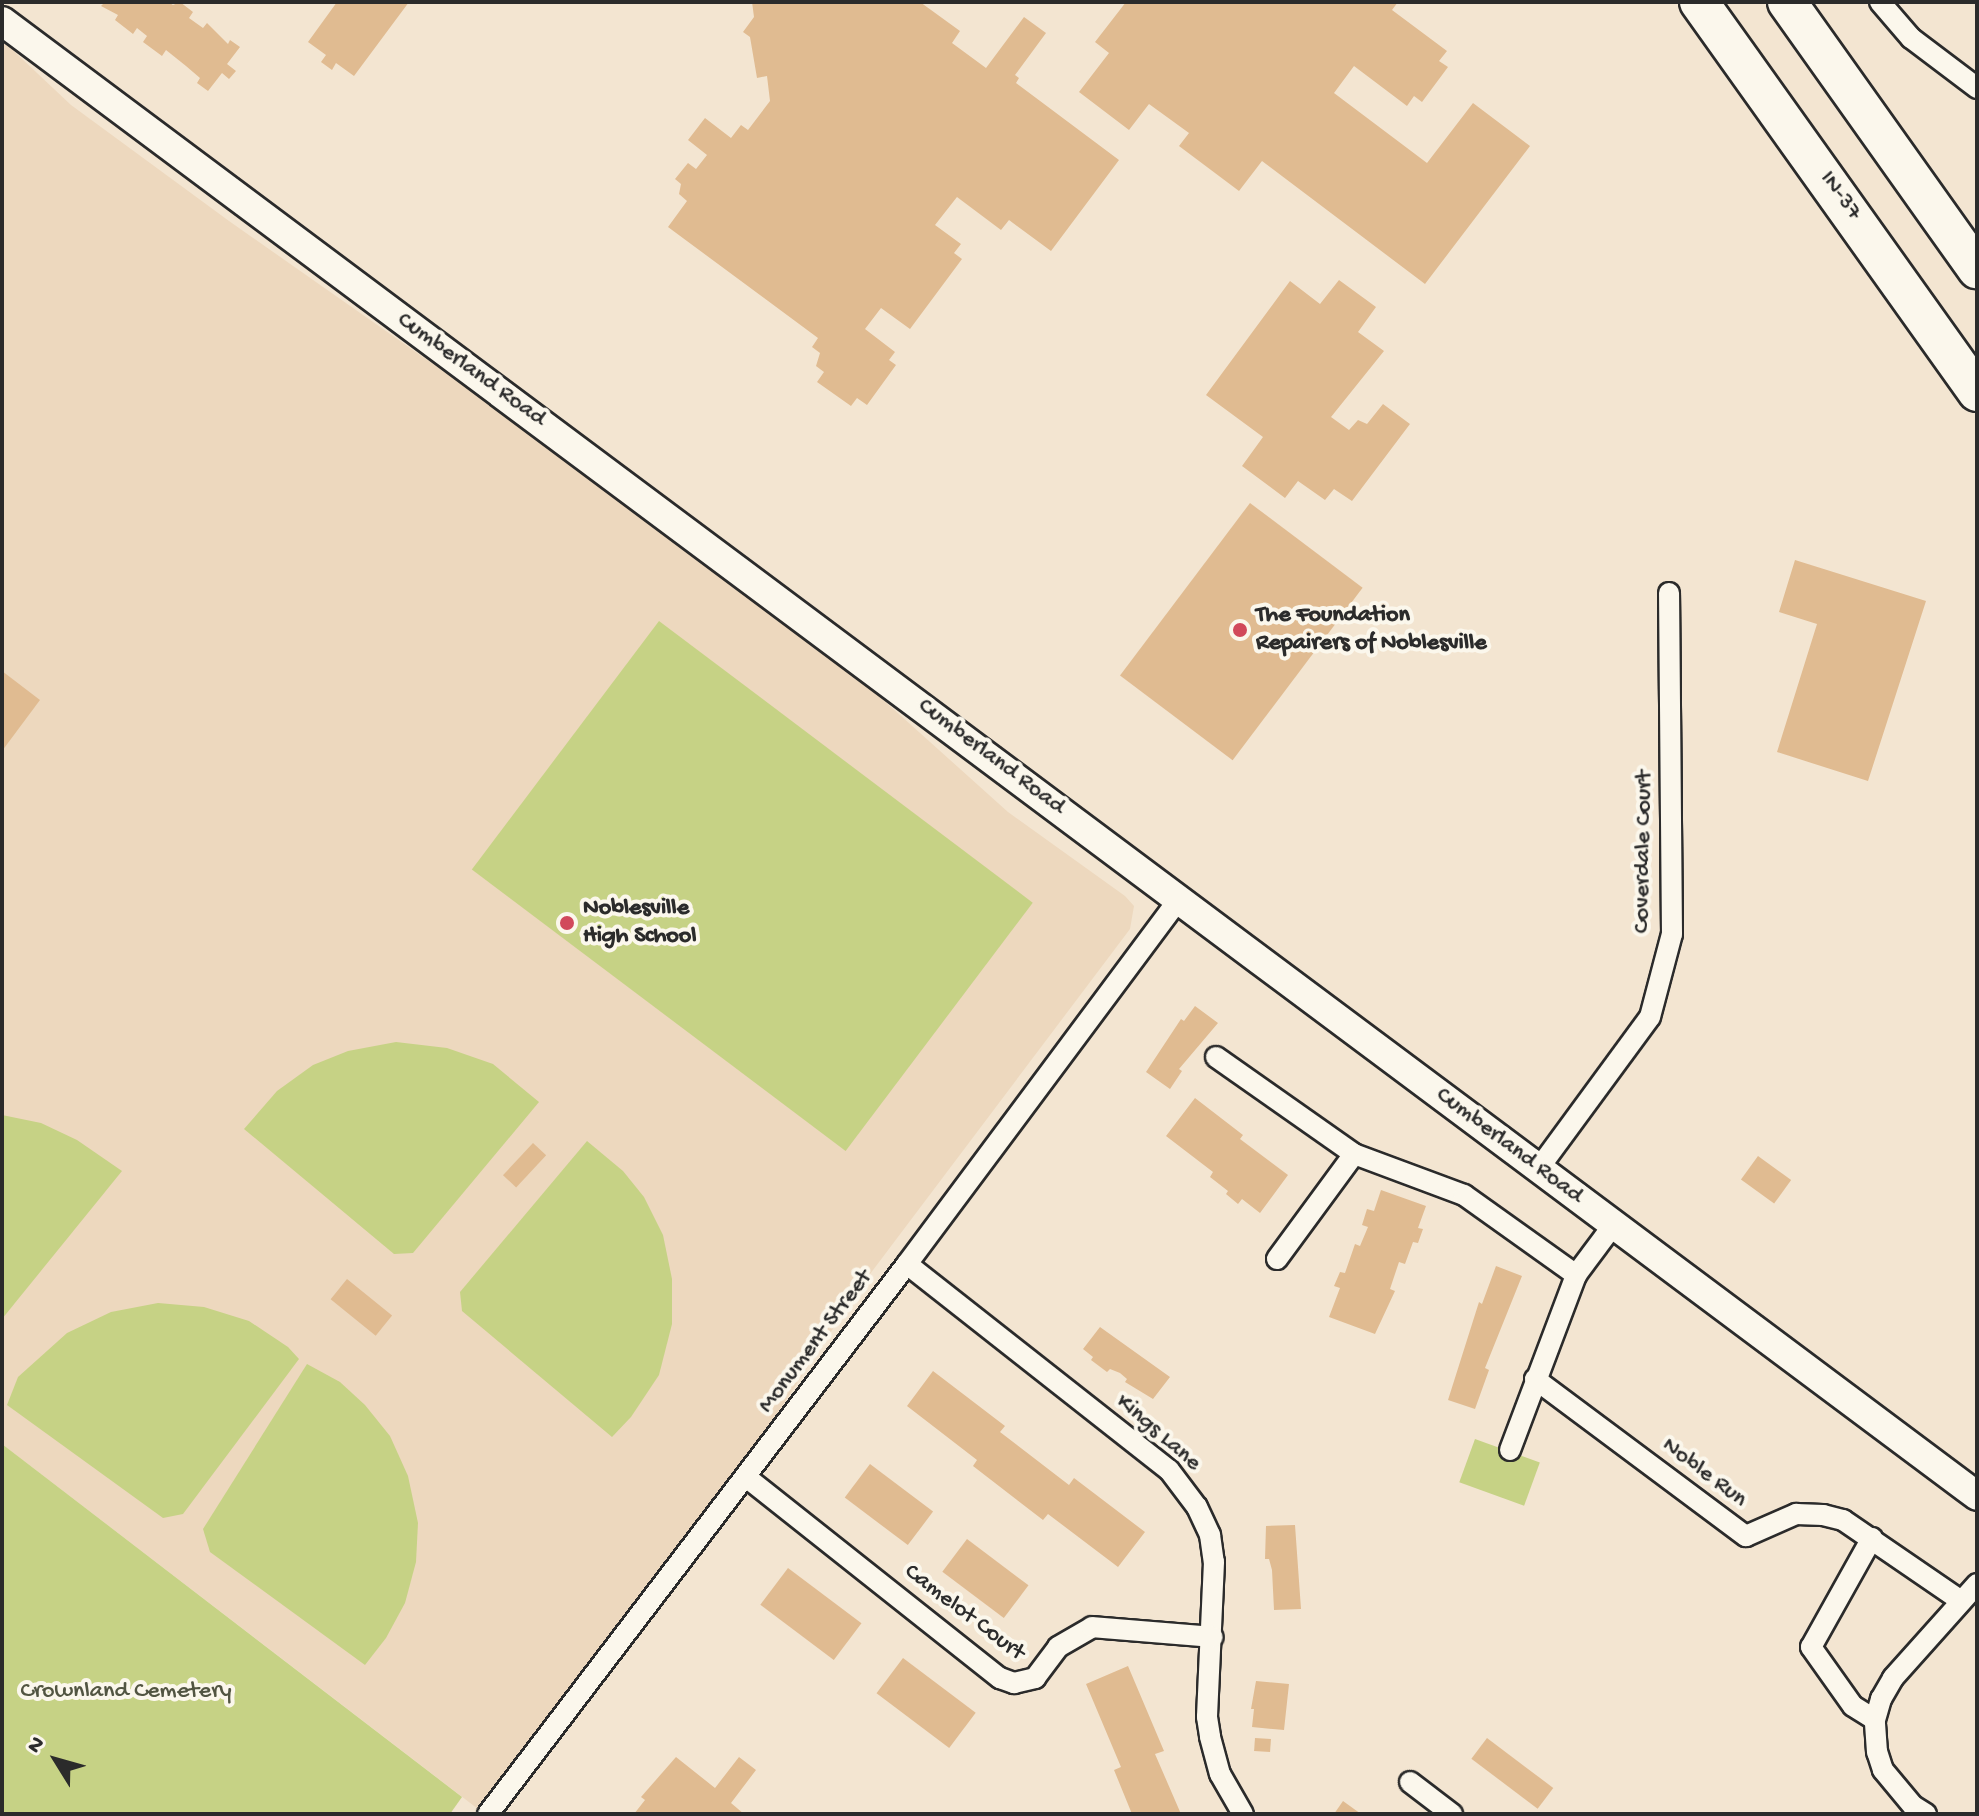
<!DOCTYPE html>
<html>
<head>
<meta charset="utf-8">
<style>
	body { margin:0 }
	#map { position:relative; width:1979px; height:1816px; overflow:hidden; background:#f3e5d1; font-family:"Gochi Hand",sans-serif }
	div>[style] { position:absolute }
	.built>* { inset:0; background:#edd8be }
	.green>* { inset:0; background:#c6d285; transform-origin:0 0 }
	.building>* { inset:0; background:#e0bb91; transform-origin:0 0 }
	.roads { filter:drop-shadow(2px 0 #2b2b2b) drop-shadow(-2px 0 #2b2b2b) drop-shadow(0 2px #2b2b2b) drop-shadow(0 -2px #2b2b2b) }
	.street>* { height:20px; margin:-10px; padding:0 10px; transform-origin:10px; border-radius:10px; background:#fbf7ec }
	.secondary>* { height:28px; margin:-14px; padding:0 14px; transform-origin:14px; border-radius:14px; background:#fbf7ec }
	.highway>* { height:38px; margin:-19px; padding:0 19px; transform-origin:19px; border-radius:19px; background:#fbf7ec }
	.dots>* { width:22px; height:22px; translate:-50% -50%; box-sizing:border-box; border:4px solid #fbf7ec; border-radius:50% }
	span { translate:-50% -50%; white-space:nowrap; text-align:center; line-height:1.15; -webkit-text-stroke:8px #fbf7ec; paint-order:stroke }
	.street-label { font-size:24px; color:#2b2b2b }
	.poi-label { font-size:24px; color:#2b2b2b; font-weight:700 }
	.left { translate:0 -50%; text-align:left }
	.park-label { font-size:24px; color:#525542 }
	.frame { position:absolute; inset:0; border:4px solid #2b2b2b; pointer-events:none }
	.north { position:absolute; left:16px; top:1720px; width:80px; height:80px; -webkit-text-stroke:6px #fbf7ec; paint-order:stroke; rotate:307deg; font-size:22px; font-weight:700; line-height:32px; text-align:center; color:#2b2b2b }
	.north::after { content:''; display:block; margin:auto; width:28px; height:36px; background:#2b2b2b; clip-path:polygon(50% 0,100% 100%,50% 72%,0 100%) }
</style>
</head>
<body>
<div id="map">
	<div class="built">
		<div style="clip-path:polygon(2px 40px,71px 105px,229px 221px,527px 430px,851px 671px,1008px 812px,1125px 896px,1134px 906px,1130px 929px,861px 1286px,773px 1420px,478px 1809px,2px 1444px)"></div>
	</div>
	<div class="green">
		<div style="left:659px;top:621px;width:468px;height:311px;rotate:37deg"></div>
		<div style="clip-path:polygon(396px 1042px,447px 1048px,493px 1064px,539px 1102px,413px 1253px,394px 1254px,244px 1129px,277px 1091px,313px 1065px,348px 1051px)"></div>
		<div style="clip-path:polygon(2px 1115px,41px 1123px,77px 1140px,122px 1171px,2px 1319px)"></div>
		<div style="clip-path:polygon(587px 1141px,623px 1171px,644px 1197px,663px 1235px,672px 1279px,672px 1324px,659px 1375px,631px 1417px,612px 1437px,462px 1311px,460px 1292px)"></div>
		<div style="clip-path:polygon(158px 1303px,204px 1307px,249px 1321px,288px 1347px,299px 1359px,183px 1514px,163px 1518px,7px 1405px,18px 1377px,67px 1333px,111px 1312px)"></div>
		<div style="clip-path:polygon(307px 1364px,340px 1382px,365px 1405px,390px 1436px,408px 1476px,418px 1523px,416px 1562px,405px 1603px,386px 1638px,365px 1665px,210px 1552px,203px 1529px)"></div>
		<div style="left:1475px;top:1439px;width:69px;height:46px;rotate:20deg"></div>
		<div style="clip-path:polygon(2px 1444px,462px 1797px,450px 1814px,2px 1814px)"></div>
	</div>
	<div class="building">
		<div style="clip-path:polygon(105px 2px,168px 2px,173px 5px,180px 2px,193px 12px,189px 18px,203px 28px,207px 23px,228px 44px,230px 40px,240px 47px,227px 64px,236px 71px,229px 79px,222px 73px,208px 91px,197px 83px,200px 78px,186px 66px,166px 50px,162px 56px,143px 42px,147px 36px,137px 28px,133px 34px,115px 20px,118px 15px,101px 6px)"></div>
		<div style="clip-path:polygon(337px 2px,409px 2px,354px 76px,336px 63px,332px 70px,321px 62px,326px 55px,308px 42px)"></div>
		<div style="clip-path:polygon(752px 2px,920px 2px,960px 31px,952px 43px,986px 68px,1024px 17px,1046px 33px,1015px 75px,1019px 78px,1016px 83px,1119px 160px,1051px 251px,1009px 220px,1001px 230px,957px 197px,935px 225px,961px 244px,954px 253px,962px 259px,910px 329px,881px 308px,865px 329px,895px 352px,889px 360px,896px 365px,867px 405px,857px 398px,851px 406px,817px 382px,824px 372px,816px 366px,820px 353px,812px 347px,818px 338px,668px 227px,687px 201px,679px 194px,681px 184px,675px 179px,688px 163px,696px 169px,707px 155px,688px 140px,705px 118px,731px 138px,741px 125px,748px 130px,770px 101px,767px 76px,757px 78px,750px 37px,743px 32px,754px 17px)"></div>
		<div style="clip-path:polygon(1126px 2px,1398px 2px,1392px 10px,1447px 51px,1439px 61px,1448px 67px,1422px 102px,1414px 96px,1407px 106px,1354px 66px,1334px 93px,1427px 163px,1473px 103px,1530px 146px,1425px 284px,1262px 161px,1239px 191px,1179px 146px,1189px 133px,1149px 104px,1129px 130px,1079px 92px,1109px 53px,1095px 42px)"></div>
		<div style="clip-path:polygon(1339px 280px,1376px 307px,1358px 332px,1384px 351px,1331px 417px,1349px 430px,1358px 420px,1367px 424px,1383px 404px,1410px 424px,1352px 501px,1334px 489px,1325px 500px,1298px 481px,1285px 498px,1242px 466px,1263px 437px,1206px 395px,1290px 281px,1320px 304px)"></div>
		<div style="left:1250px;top:503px;width:141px;height:216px;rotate:37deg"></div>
		<div style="clip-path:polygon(1795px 560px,1926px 601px,1868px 781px,1777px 752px,1817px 624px,1779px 612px)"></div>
		<div style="clip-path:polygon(2px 671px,40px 700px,2px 751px)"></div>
		<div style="clip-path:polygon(1195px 1006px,1218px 1023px,1179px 1069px,1182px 1071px,1170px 1089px,1146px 1072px,1181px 1019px,1184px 1021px)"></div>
		<div style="clip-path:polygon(1195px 1098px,1243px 1135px,1240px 1139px,1288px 1175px,1260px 1213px,1242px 1199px,1238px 1204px,1226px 1194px,1228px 1191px,1210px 1177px,1213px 1172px,1166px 1136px)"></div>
		<div style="left:533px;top:1143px;width:18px;height:44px;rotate:43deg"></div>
		<div style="left:1758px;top:1156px;width:41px;height:29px;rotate:36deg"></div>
		<div style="clip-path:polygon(1381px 1190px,1426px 1206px,1418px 1228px,1423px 1229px,1418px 1243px,1413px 1242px,1405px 1264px,1399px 1262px,1390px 1289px,1395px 1291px,1375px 1334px,1329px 1317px,1340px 1288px,1334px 1286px,1340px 1272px,1345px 1273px,1355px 1244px,1360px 1246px,1368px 1227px,1362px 1225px,1367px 1209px,1374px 1211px)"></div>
		<div style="clip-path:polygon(1496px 1266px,1522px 1276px,1485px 1368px,1489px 1370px,1475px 1409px,1448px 1400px,1479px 1302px,1482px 1304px)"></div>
		<div style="left:347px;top:1279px;width:58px;height:26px;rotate:39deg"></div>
		<div style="clip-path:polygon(1100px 1327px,1170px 1377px,1153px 1399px,1125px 1382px,1127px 1379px,1120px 1373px,1110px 1369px,1107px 1372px,1091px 1360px,1093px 1357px,1083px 1349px)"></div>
		<div style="clip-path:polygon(933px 1371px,1005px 1426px,1000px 1432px,1069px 1485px,1074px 1478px,1145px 1532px,1118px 1567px,1048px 1514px,1043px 1520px,973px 1466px,977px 1460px,907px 1406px)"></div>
		<div style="left:870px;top:1464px;width:79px;height:42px;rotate:37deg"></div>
		<div style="clip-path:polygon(1295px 1525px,1301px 1609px,1274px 1610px,1272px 1570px,1269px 1559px,1265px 1559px,1266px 1526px)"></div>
		<div style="left:967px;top:1539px;width:77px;height:41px;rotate:37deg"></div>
		<div style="left:788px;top:1568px;width:92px;height:46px;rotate:37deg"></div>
		<div style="left:903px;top:1658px;width:91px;height:44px;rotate:37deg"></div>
		<div style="clip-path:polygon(1128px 1666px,1164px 1751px,1155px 1754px,1181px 1814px,1132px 1814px,1114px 1770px,1121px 1767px,1086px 1684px)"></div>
		<div style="clip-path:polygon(1256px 1681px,1289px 1684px,1284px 1730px,1252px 1727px,1254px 1709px,1251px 1709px)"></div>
		<div style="left:1255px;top:1738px;width:16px;height:13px;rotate:4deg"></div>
		<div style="left:1487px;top:1738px;width:83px;height:26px;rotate:37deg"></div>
		<div style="clip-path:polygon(676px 1757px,715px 1788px,739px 1757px,756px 1770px,731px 1803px,744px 1814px,634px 1814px,645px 1800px,641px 1797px)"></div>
		<div style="clip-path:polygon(1343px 1801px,1361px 1814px,1334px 1814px)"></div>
	</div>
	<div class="roads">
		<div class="street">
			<div style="left:1880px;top:2px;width:48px;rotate:49.3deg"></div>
			<div style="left:1911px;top:38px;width:83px;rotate:37.1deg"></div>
			<div style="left:1216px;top:1057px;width:169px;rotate:35.1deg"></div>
			<div style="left:1354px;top:1154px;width:117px;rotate:20.4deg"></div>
			<div style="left:1464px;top:1195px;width:138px;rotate:35.5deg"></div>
			<div style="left:1539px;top:1168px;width:187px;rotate:-53.7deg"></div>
			<div style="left:1650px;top:1017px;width:86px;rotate:-75.2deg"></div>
			<div style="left:1672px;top:934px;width:341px;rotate:-90.5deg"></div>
			<div style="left:1277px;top:1259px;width:130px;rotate:-53.7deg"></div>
			<div style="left:907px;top:1264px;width:333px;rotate:38.2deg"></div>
			<div style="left:1169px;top:1470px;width:46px;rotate:52.9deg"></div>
			<div style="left:1197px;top:1507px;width:31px;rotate:65deg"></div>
			<div style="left:1210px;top:1535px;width:27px;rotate:82deg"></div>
			<div style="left:1214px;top:1562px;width:155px;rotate:92.6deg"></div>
			<div style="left:1207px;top:1717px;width:20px;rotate:81deg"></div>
			<div style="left:1210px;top:1737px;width:38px;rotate:75deg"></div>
			<div style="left:1220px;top:1774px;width:46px;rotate:60.1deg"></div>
			<div style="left:1535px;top:1379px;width:263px;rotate:36.7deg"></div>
			<div style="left:1746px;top:1536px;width:55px;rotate:-23.7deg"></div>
			<div style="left:1796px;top:1514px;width:27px;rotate:2deg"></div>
			<div style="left:1823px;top:1515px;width:21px;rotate:14deg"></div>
			<div style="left:1843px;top:1520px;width:142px;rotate:34.4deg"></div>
			<div style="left:1510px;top:1450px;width:187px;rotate:-69.3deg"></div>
			<div style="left:1576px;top:1275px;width:64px;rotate:-53.3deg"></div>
			<div style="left:746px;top:1477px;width:324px;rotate:38.4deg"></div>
			<div style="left:1000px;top:1678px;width:15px;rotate:20deg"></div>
			<div style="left:1014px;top:1683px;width:22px;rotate:-13deg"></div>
			<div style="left:1035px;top:1678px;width:39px;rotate:-53deg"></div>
			<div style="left:1058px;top:1647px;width:39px;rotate:-30deg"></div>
			<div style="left:1092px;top:1627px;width:121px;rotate:4.7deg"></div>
			<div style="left:1872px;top:1538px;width:125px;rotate:119.2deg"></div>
			<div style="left:1811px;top:1647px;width:72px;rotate:54.6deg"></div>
			<div style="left:1853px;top:1706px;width:26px;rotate:32deg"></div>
			<div style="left:1410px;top:1782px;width:53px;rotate:37.3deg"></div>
			<div style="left:488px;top:1814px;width:691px;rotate:-52.7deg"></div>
			<div style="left:907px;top:1264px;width:457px;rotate:-53.3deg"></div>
			<div style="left:1926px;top:1814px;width:15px;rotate:-148deg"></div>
			<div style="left:1913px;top:1806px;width:47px;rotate:-129.8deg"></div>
			<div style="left:1883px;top:1770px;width:19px;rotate:-108deg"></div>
			<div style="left:1877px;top:1752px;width:32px;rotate:-94deg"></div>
			<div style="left:1875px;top:1720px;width:22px;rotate:-74deg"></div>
			<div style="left:1881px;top:1699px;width:24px;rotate:-60deg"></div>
			<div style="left:1893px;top:1678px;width:126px;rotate:-48.2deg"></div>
		</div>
		<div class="secondary">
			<div style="left:2px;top:21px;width:2465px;rotate:36.75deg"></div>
		</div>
		<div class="highway">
			<div style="left:1699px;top:2px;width:479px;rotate:54.5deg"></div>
			<div style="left:1787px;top:2px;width:328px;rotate:54.6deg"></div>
		</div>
	</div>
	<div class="dots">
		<div style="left:1240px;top:630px;background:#d1495b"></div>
		<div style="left:567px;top:923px;background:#d1495b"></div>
	</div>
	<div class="street-label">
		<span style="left:1840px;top:196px;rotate:54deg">IN-37</span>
		<span style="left:471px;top:370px;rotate:36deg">Cumberland Road</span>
		<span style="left:991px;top:757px;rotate:37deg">Cumberland Road</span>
		<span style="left:1644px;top:852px;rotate:-89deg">Coverdale Court</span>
		<span style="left:1509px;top:1146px;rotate:37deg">Cumberland Road</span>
		<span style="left:816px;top:1342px;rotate:-53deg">Monument Street</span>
		<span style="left:1158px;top:1433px;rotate:41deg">Kings Lane</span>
		<span style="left:1704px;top:1473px;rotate:37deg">Noble Run</span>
		<span style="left:964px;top:1613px;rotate:37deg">Camelot Court</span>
	</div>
	<div class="poi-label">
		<span class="left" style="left:1256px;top:630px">The Foundation<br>Repairers of Noblesville</span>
		<span class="left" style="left:583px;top:923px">Noblesville<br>High School</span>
	</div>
	<div class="park-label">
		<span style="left:126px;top:1692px">Crownland Cemetery</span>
	</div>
	<div class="frame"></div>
	<div class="north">N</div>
</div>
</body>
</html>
